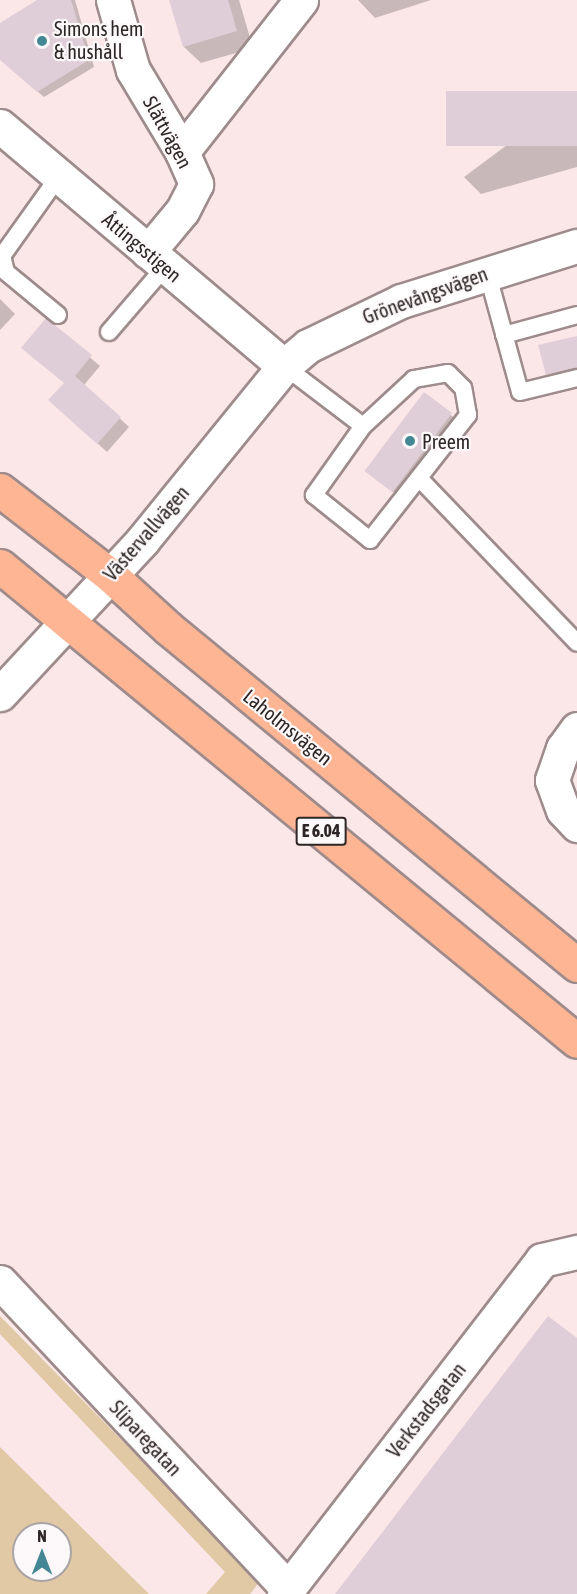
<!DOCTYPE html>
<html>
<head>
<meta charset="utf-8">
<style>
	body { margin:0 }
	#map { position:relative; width:577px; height:1594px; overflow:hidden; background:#fbe6e8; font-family:"Asap Condensed",sans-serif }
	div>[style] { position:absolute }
	.green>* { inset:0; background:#e1c9a5 }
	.shadow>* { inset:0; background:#0003 }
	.building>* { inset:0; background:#dfced8; transform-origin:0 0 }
	.roads { filter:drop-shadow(2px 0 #9e8b8c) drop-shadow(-2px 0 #9e8b8c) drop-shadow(0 2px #9e8b8c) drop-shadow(0 -2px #9e8b8c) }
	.lane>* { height:16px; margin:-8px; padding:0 8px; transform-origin:8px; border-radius:8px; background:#fff }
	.street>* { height:33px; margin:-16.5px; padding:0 16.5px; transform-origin:16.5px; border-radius:16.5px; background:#fff }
	.highway>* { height:33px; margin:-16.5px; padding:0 16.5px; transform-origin:16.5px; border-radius:16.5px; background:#feb593 }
	.dots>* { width:16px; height:16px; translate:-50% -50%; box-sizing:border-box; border:3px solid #fdf8f9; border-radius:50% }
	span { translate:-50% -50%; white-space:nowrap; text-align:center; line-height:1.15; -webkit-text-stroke:4.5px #fdf8f9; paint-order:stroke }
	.shield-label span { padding:2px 4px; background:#fdf8f9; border:2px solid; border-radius:4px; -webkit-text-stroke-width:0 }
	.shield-label { font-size:18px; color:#2e2626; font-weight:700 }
	.poi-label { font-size:20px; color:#2e2626 }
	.left { translate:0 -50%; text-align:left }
	.street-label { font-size:20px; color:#2e2626 }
	.north { position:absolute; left:12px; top:1522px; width:60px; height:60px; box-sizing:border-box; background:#fdf8f9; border:2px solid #aaa4a5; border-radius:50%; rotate:0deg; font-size:16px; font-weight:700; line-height:24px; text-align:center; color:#2e2626 }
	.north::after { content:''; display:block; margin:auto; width:21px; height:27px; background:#428793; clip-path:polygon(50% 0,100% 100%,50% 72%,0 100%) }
</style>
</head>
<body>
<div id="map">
	<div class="green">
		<div style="clip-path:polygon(0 1316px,260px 1581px,250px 1594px,206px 1594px,225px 1572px,0 1334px)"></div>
		<div style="clip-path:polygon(evenodd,0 1447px,149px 1594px,0 1594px,0 1447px,24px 1534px,60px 1534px,60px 1570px,24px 1570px,24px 1534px)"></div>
	</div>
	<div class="shadow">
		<div style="clip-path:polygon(39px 0,75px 0,94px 67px,44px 97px,0 59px,0 25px)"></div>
		<div style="clip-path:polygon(170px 0,239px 0,253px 48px,201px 63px,184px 47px)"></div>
		<div style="clip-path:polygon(358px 0,431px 0,375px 18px)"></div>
		<div style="clip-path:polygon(577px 93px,577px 167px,481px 194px,464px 177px)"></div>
		<div style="clip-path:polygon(0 299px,15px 314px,0 330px)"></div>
		<div style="clip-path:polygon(46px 320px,100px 366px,84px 385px,129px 427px,107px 452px,60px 409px,65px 384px)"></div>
		<div style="clip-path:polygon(577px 337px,577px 374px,553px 380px,547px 374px)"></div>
		<div style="clip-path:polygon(424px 394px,457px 420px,400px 497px,373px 477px)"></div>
	</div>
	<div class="building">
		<div style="clip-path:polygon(37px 0,71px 0,89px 60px,37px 92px,0 60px,0 23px)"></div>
		<div style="clip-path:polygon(169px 0,228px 0,237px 31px,183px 47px)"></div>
		<div style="left:577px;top:91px;width:55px;height:131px;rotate:90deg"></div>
		<div style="clip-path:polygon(46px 318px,92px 355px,75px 376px,121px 417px,97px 444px,48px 400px,64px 383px,21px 348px)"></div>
		<div style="clip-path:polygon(577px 336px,577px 367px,546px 375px,538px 345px)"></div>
		<div style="left:424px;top:392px;width:35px;height:99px;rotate:37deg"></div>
		<div style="clip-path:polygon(548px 1316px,577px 1338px,577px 1594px,335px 1594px)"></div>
	</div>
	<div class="roads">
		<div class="lane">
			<div style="left:487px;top:272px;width:124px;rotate:74.6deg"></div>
			<div style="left:520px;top:392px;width:59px;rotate:-13.8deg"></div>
			<div style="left:58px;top:315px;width:67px;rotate:-140.4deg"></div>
			<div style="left:6px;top:272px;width:16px;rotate:-104deg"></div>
			<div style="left:2px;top:256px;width:98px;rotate:-54.5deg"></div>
			<div style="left:109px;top:332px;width:86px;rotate:-49.3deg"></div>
			<div style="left:504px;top:335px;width:76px;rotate:-15.3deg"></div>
			<div style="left:284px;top:366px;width:99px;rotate:37.2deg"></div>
			<div style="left:363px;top:426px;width:85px;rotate:125.4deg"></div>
			<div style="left:314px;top:495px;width:72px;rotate:38.8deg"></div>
			<div style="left:370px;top:540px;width:159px;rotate:-51.9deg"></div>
			<div style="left:468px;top:415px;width:27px;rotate:-100deg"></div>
			<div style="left:463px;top:388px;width:21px;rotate:-135deg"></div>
			<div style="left:448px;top:373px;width:35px;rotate:170deg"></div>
			<div style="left:414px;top:379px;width:69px;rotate:137.3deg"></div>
			<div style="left:419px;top:478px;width:228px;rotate:46.2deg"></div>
		</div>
		<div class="street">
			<div style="left:113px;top:0;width:73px;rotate:74.1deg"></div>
			<div style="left:133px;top:70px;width:96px;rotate:59.1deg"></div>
			<div style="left:182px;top:152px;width:35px;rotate:66deg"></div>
			<div style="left:196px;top:184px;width:30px;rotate:117deg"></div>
			<div style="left:182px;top:211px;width:53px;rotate:129.7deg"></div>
			<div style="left:0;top:126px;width:372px;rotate:40.2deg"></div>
			<div style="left:182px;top:152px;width:193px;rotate:-51.9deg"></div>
			<div style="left:0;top:694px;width:209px;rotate:-47.1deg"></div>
			<div style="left:142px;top:541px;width:225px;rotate:-50.9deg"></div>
			<div style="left:284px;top:366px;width:31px;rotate:-40deg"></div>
			<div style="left:308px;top:346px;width:103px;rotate:-25.8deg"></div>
			<div style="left:401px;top:301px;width:184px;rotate:-17.4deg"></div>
			<div style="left:577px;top:729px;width:24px;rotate:126deg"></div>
			<div style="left:563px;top:748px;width:34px;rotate:109deg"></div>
			<div style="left:552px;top:780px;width:32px;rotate:70deg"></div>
			<div style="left:563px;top:810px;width:21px;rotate:47deg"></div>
			<div style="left:0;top:1282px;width:421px;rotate:46.8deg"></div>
			<div style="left:284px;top:1594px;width:422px;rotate:-52.3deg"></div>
			<div style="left:542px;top:1260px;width:36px;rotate:-13deg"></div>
		</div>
		<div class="highway">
			<div style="left:0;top:490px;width:139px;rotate:37.7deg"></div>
			<div style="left:110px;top:575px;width:79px;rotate:42.4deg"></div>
			<div style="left:168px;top:628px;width:530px;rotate:39.49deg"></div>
			<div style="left:0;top:566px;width:747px;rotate:39.46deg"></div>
		</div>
	</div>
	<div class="dots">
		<div style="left:42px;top:41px;background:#428793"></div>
		<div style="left:410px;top:441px;background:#428793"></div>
	</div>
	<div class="shield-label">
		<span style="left:321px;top:831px">E 6.04</span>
	</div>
	<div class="poi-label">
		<span class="left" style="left:54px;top:40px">Simons hem<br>&amp; hushåll</span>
		<span class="left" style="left:422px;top:441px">Preem</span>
	</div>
	<div class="street-label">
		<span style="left:168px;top:132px;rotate:61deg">Slättvägen</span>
		<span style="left:142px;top:247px;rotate:40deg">Åttingsstigen</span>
		<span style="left:425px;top:295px;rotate:-20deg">Grönevångsvägen</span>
		<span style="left:146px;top:533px;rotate:-49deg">Västervallvägen</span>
		<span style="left:288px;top:727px;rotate:39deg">Laholmsvägen</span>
		<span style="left:426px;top:1410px;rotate:-52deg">Verkstadsgatan</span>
		<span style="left:146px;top:1438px;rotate:47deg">Sliparegatan</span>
	</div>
	<div class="north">N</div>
</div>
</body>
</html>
